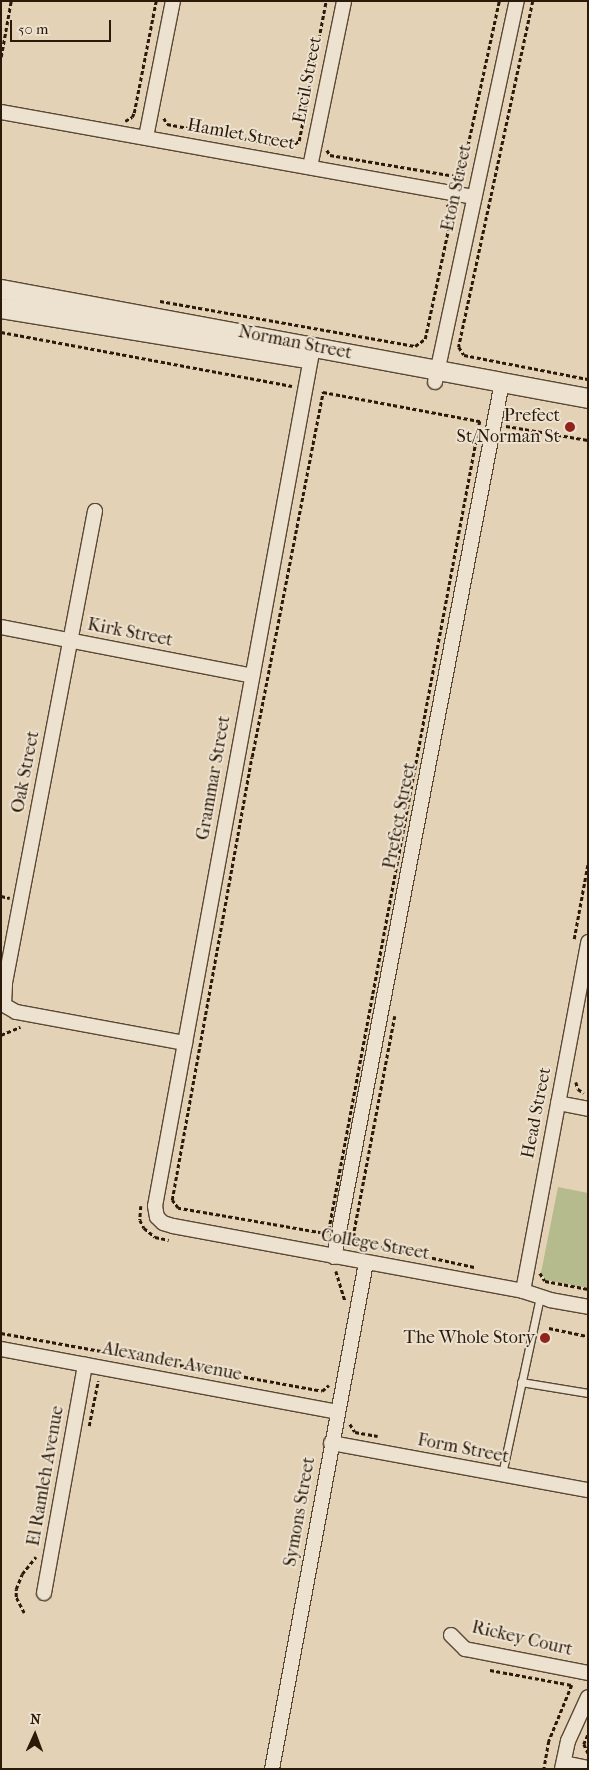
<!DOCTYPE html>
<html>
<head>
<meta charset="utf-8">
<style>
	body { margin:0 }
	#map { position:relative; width:589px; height:1770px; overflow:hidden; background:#e4d2b6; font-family:"IM FELL French Canon",serif }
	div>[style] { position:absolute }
	.green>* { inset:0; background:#b6bb8d }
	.path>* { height:2.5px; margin-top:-1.25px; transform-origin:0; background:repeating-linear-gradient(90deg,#2b1a09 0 4px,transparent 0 6.5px) }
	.roads { filter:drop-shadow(1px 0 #594834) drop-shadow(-1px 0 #594834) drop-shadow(0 1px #594834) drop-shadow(0 -1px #594834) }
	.service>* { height:7px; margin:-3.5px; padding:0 3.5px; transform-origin:3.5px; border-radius:3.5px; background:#ede2d0 }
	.minor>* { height:14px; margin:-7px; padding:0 7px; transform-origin:7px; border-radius:7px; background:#ede2d0 }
	.secondary>* { height:19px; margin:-9.5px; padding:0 9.5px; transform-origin:9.5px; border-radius:9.5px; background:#ede2d0 }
	.dots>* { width:14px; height:14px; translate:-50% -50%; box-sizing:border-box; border:2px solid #ede2d0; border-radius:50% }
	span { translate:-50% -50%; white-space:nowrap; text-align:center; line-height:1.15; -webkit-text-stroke:4px #ede2d0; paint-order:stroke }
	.street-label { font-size:18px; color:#2b1a09 }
	.poi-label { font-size:18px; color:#2b1a09 }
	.right { translate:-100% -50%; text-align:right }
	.frame { position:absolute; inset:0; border:2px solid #2b1a09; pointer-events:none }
	.north { position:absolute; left:10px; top:1710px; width:50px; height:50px; -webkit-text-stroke:4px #ede2d0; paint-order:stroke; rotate:2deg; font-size:14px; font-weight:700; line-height:20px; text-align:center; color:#2b1a09 }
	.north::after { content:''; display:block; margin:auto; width:18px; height:22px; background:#2b1a09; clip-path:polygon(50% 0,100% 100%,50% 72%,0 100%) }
	.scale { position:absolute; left:10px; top:20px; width:101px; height:22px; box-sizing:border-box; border:2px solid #2b1a09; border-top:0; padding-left:6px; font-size:15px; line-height:18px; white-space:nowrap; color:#2b1a09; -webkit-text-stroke:4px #ede2d0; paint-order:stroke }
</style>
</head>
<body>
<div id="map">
	<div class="green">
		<div style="clip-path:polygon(558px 1187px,588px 1193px,588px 1288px,546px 1280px,541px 1273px)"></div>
	</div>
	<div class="path">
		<div style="left:533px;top:1px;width:354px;rotate:102.1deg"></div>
		<div style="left:459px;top:347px;width:9px;rotate:58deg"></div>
		<div style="left:464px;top:355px;width:126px;rotate:11deg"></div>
		<div style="left:1px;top:57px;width:57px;rotate:-79.9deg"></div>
		<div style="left:164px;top:118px;width:7px;rotate:63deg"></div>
		<div style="left:167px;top:124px;width:124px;rotate:10.7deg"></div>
		<div style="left:289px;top:147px;width:12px;rotate:-31deg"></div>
		<div style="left:299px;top:141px;width:143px;rotate:-79.1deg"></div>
		<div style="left:125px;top:121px;width:8px;rotate:-30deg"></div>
		<div style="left:132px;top:117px;width:4px;rotate:-63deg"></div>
		<div style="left:134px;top:113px;width:114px;rotate:-78.9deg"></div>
		<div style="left:327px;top:150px;width:6px;rotate:59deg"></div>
		<div style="left:330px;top:155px;width:133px;rotate:9.5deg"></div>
		<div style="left:461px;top:177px;width:180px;rotate:-77.8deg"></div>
		<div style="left:160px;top:301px;width:259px;rotate:10deg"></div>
		<div style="left:415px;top:346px;width:12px;rotate:-35deg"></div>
		<div style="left:425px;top:339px;width:130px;rotate:-78deg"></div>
		<div style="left:452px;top:212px;width:9px;rotate:-126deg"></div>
		<div style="left:1px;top:332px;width:296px;rotate:10.5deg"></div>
		<div style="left:323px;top:392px;width:160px;rotate:10.5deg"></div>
		<div style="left:480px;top:421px;width:823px;rotate:100.57deg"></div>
		<div style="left:329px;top:1230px;width:8px;rotate:157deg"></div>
		<div style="left:322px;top:1233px;width:146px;rotate:-170.2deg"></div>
		<div style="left:178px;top:1208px;width:10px;rotate:-127deg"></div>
		<div style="left:172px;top:1200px;width:450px;rotate:-79.8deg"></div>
		<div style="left:252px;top:757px;width:372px;rotate:-79deg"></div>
		<div style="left:506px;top:426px;width:83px;rotate:9.7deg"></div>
		<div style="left:1px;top:896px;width:9px;rotate:13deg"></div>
		<div style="left:574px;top:939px;width:77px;rotate:-79.6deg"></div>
		<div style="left:395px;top:1016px;width:221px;rotate:100.7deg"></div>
		<div style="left:354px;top:1233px;width:8px;rotate:76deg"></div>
		<div style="left:356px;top:1241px;width:121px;rotate:12.4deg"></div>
		<div style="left:1px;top:1035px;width:21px;rotate:-23deg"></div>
		<div style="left:576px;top:1082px;width:7px;rotate:74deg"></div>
		<div style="left:578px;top:1089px;width:7px;rotate:34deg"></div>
		<div style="left:141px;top:1206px;width:14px;rotate:94deg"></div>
		<div style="left:140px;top:1220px;width:9px;rotate:63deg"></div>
		<div style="left:144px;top:1228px;width:14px;rotate:39deg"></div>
		<div style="left:155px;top:1237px;width:14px;rotate:12deg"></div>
		<div style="left:336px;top:1271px;width:31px;rotate:73deg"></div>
		<div style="left:540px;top:1273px;width:9px;rotate:58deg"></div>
		<div style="left:545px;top:1281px;width:44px;rotate:10.5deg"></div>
		<div style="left:549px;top:1328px;width:40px;rotate:12deg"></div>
		<div style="left:1px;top:1333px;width:326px;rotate:10.2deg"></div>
		<div style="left:322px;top:1391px;width:9px;rotate:-41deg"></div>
		<div style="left:350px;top:1424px;width:9px;rotate:58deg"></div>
		<div style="left:355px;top:1432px;width:23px;rotate:10deg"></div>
		<div style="left:89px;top:1426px;width:46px;rotate:-78.7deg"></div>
		<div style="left:24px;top:1613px;width:18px;rotate:-117deg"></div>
		<div style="left:16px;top:1597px;width:8px;rotate:-90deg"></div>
		<div style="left:16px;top:1589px;width:16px;rotate:-68deg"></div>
		<div style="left:22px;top:1574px;width:22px;rotate:-51deg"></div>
		<div style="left:490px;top:1670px;width:83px;rotate:10.4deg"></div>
		<div style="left:572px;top:1685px;width:61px;rotate:112.3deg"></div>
		<div style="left:549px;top:1741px;width:28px;rotate:100deg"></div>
		<div style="left:588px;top:1735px;width:10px;rotate:114deg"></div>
		<div style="left:584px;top:1744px;width:10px;rotate:66deg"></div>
	</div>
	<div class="roads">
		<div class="service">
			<div style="left:521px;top:1382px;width:68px;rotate:9.3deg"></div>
			<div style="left:502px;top:1474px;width:182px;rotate:-77.9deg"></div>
		</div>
		<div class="minor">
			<div style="left:1px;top:112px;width:481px;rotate:10.2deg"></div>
			<div style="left:146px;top:137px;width:139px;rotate:-78.8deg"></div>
			<div style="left:310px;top:167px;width:169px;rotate:-78.4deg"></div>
			<div style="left:313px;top:347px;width:873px;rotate:100.42deg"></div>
			<div style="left:155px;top:1206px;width:11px;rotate:80deg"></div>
			<div style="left:157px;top:1217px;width:8px;rotate:45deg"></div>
			<div style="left:163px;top:1223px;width:10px;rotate:17deg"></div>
			<div style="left:173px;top:1226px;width:356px;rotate:10.5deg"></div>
			<div style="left:523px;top:1291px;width:28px;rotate:18deg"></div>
			<div style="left:550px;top:1300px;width:39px;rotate:10deg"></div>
			<div style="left:435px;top:382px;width:390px;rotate:-77.9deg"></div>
			<div style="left:95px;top:511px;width:482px;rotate:100.8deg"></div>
			<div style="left:5px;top:985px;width:20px;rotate:93deg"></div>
			<div style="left:4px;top:1005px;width:14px;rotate:30deg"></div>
			<div style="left:16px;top:1012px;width:172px;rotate:10.4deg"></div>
			<div style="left:1px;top:627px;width:256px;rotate:11deg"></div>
			<div style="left:558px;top:1103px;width:31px;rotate:11deg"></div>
			<div style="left:334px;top:1257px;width:891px;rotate:-79.13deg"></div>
			<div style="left:523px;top:1291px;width:355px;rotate:-79.4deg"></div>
			<div style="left:1px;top:1349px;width:342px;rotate:10.6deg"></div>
			<div style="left:331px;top:1443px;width:261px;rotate:10.4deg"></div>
			<div style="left:44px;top:1593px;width:232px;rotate:-79.8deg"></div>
			<div style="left:451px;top:1635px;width:20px;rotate:45deg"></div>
			<div style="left:465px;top:1649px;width:125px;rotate:11deg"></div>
			<div style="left:564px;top:1763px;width:25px;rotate:12deg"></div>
			<div style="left:272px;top:1769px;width:515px;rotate:-79.48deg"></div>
			<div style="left:562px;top:1769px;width:29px;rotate:-78deg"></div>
			<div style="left:568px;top:1741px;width:48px;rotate:-65.6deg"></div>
		</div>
		<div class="secondary">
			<div style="left:1px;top:289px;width:597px;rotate:10.52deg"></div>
			<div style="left:1px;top:308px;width:304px;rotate:9.3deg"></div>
		</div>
	</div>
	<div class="dots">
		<div style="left:570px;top:427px;background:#8f2418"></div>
		<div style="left:545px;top:1338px;background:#8f2418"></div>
	</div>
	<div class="street-label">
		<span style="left:308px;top:80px;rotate:-79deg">Ercil Street</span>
		<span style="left:241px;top:135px;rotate:10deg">Hamlet Street</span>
		<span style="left:457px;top:188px;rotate:-78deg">Eton Street</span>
		<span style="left:295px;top:343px;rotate:11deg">Norman Street</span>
		<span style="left:130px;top:633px;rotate:11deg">Kirk Street</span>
		<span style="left:26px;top:772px;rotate:-79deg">Oak Street</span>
		<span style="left:214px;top:778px;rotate:-80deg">Grammar Street</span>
		<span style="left:400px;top:816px;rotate:-79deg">Prefect Street</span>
		<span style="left:537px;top:1113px;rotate:-79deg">Head Street</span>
		<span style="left:375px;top:1245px;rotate:10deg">College Street</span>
		<span style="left:172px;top:1362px;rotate:11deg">Alexander Avenue</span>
		<span style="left:463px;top:1449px;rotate:11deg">Form Street</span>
		<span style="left:46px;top:1476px;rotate:-80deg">El Ramleh Avenue</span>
		<span style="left:300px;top:1512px;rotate:-80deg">Symons Street</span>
		<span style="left:522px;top:1639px;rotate:13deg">Rickey Court</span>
	</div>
	<div class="poi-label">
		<span class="right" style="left:560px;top:427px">Prefect<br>St/Norman St</span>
		<span class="right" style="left:535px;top:1338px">The Whole Story</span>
	</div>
	<div class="frame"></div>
	<div class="north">N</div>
	<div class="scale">50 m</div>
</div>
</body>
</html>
